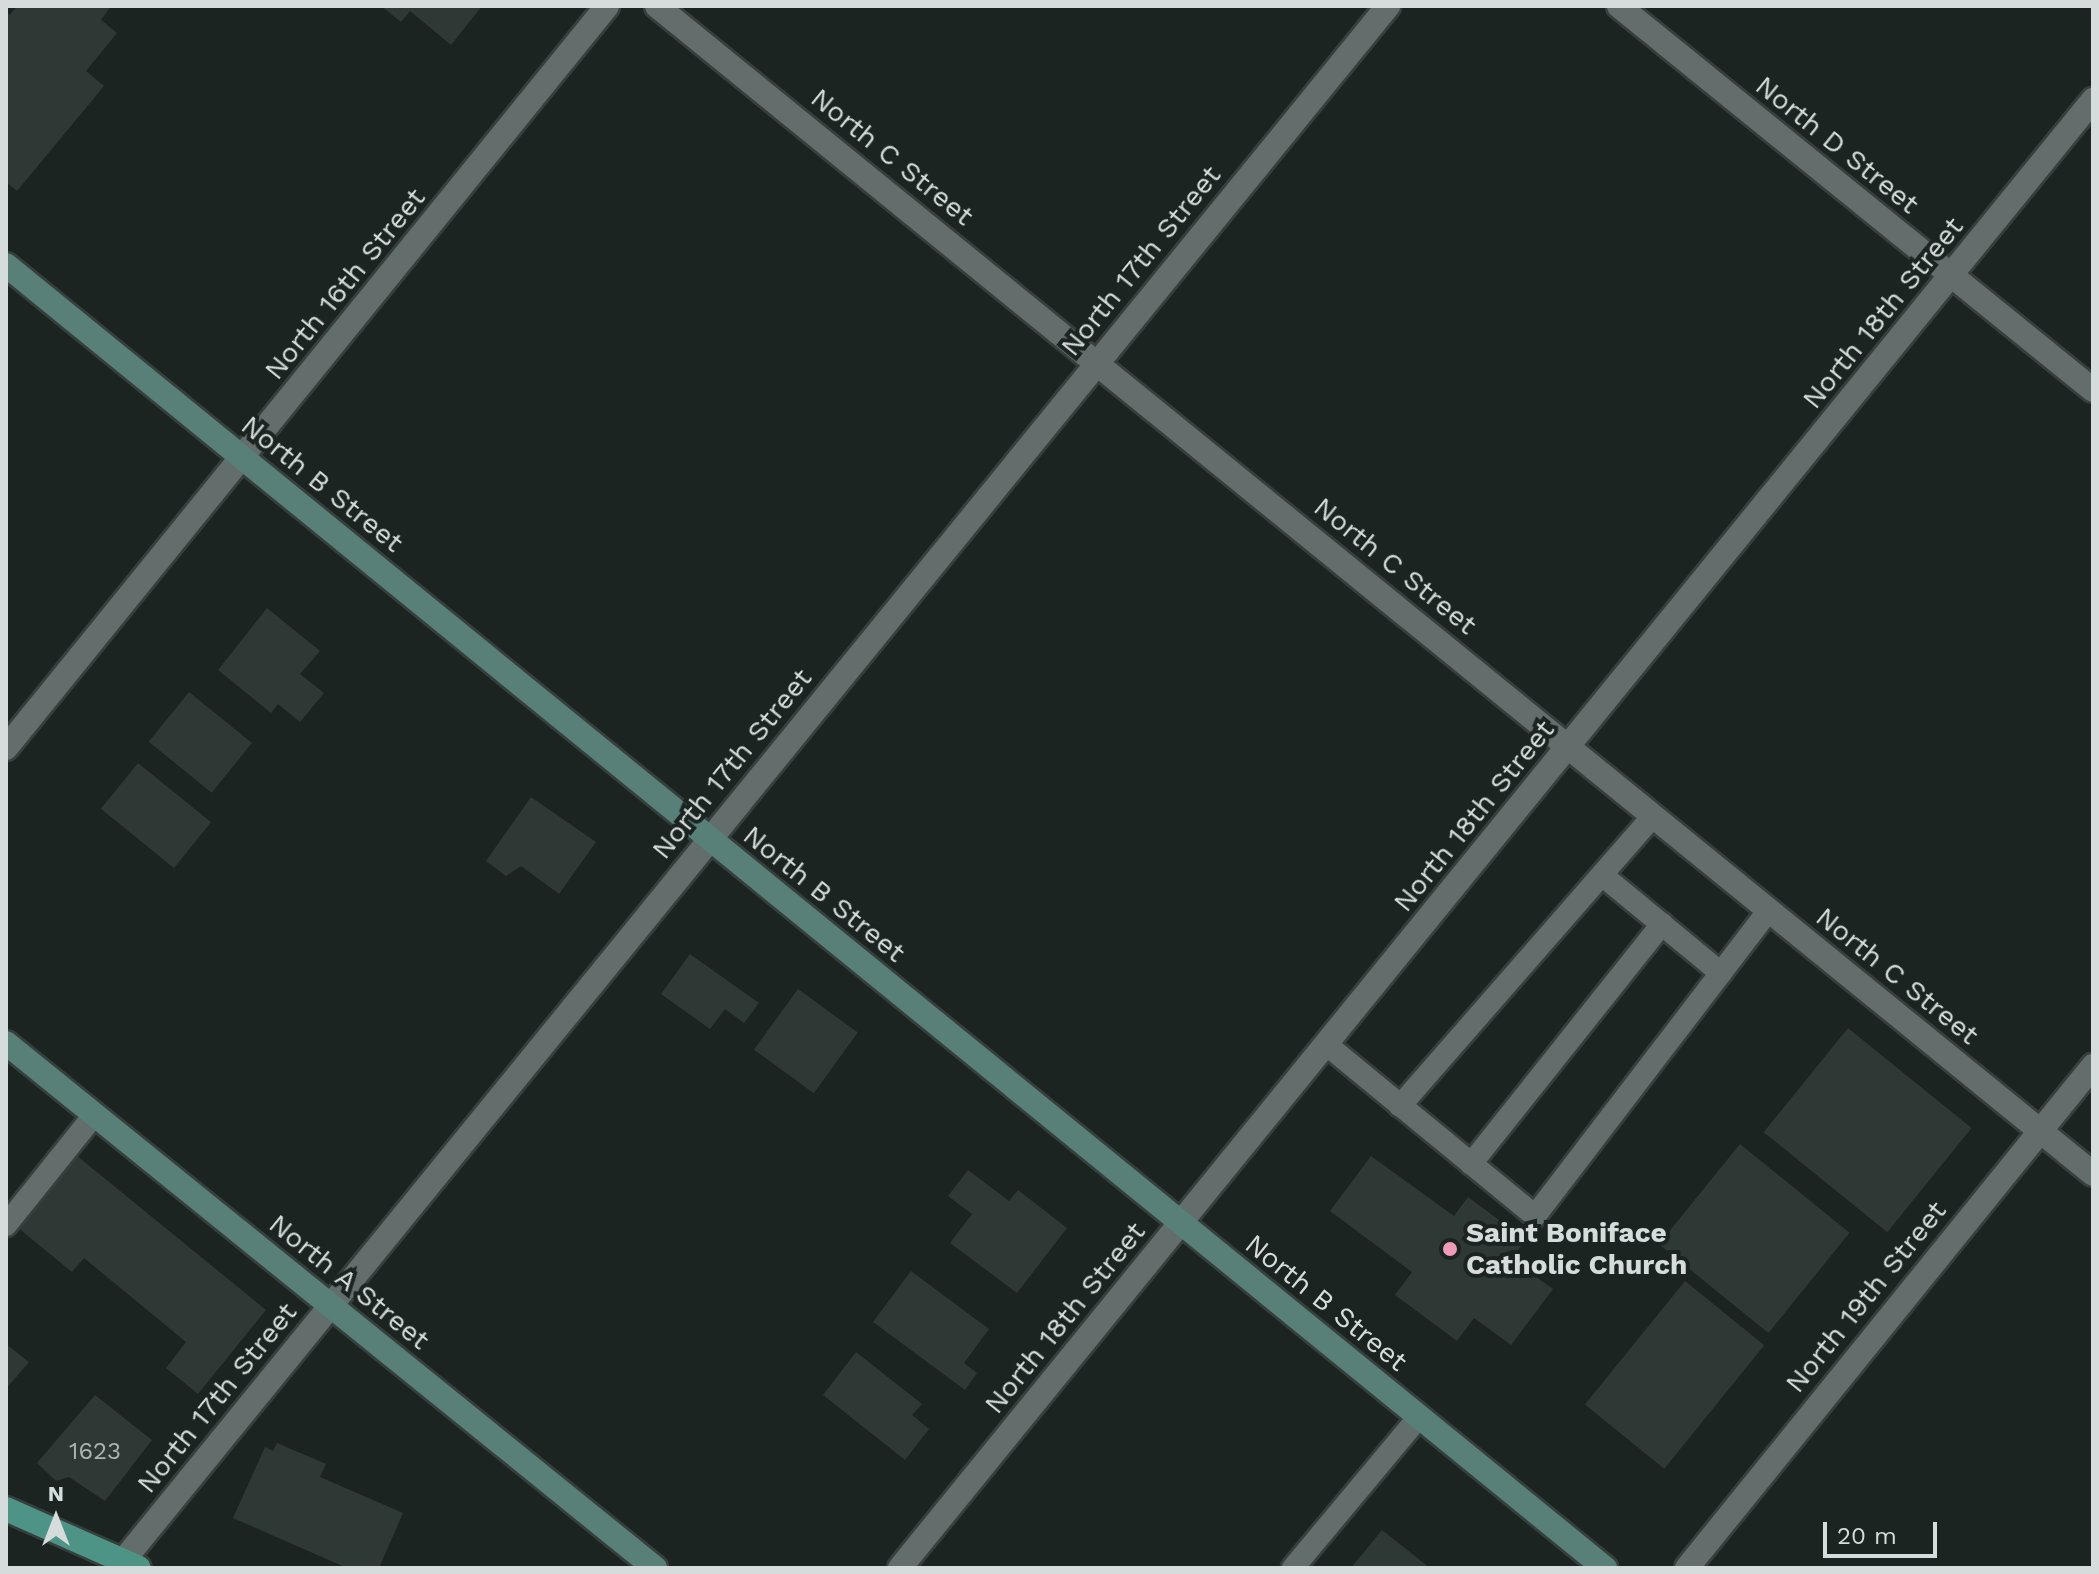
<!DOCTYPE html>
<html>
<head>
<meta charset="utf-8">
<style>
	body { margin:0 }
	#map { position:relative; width:2099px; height:1574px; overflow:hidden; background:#1b2421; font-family:"Work Sans",sans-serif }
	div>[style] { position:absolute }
	.building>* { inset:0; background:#2e3835; transform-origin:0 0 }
	.roads { filter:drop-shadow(2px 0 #373f3d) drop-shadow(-2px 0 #373f3d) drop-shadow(0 2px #373f3d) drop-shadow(0 -2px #373f3d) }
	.lane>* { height:22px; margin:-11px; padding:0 11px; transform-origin:11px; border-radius:11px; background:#636d6b }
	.street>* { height:24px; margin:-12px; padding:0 12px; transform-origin:12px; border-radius:12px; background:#636d6b }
	.secondary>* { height:24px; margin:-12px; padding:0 12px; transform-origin:12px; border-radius:12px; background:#588078 }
	.primary>* { height:24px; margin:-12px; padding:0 12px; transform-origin:12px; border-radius:12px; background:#4e9486 }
	.dots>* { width:22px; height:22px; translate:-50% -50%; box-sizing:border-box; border:4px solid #1b2421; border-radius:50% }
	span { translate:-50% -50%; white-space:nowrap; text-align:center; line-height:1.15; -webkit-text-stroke:8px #1b2421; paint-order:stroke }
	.number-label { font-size:24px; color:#acb3b2 }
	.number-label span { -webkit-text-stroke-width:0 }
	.street-label { font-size:28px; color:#d6dcdb }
	.poi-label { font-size:28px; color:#d6dcdb; font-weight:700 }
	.left { translate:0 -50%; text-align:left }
	.frame { position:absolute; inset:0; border:8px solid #d6dcdb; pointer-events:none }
	.north { position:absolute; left:16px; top:1478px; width:80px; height:80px; -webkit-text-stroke:6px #1b2421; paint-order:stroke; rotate:0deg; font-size:22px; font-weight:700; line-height:32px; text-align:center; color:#d6dcdb }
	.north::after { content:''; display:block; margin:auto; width:28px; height:36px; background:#d6dcdb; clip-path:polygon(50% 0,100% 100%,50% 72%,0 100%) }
	.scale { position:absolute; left:1823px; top:1522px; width:114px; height:36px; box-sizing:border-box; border:4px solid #d6dcdb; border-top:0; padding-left:10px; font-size:24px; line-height:28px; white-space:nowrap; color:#d6dcdb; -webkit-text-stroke:6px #1b2421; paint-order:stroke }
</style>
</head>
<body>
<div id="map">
	<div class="building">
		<div style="clip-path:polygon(17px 6px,111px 6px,101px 20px,117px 33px,86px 71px,104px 86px,17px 191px,6px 182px,6px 11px,10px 15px)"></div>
		<div style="clip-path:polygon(381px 6px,482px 6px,451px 45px,410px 11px,401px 22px)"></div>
		<div style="clip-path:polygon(267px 608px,320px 651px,300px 674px,324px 693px,300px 722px,278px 704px,271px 713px,218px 670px)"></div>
		<div style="left:189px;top:692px;width:81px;height:64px;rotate:39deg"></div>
		<div style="left:138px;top:763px;width:94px;height:59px;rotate:39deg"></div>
		<div style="clip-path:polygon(531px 797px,596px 842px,559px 894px,521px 866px,506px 876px,486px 861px)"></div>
		<div style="clip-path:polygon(690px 954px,759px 1003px,744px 1023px,725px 1009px,710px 1029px,661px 994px)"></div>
		<div style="left:798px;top:989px;width:74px;height:75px;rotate:36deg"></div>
		<div style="left:1848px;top:1028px;width:159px;height:134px;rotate:39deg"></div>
		<div style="left:1740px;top:1144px;width:141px;height:129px;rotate:39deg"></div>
		<div style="clip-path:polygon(76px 1155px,266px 1310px,198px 1394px,166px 1368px,186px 1342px,84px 1258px,72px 1272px,17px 1227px)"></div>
		<div style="clip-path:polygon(1371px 1156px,1454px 1216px,1468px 1197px,1526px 1240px,1511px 1259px,1553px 1289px,1511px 1345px,1474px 1318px,1457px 1341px,1395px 1295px,1412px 1272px,1330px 1211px)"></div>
		<div style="clip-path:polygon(968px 1170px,1009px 1201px,1018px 1190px,1067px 1228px,1017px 1293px,950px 1243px,972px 1214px,948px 1196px)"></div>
		<div style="clip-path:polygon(911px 1271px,989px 1329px,964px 1363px,977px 1373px,965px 1390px,873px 1322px)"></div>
		<div style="left:1685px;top:1281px;width:102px;height:159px;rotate:39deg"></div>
		<div style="clip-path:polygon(6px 1344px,29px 1362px,6px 1389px)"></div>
		<div style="clip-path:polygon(856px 1352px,922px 1404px,912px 1415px,929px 1429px,905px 1460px,823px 1395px)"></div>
		<div style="clip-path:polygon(95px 1395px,152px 1440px,105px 1501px,69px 1477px,56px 1481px,37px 1463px)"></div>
		<div style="clip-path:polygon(277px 1443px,326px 1464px,320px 1477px,403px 1513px,379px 1568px,347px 1568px,233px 1518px,265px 1447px,273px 1451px)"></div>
		<div style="clip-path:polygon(1382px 1530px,1430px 1568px,1351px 1568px)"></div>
	</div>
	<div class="roads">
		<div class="lane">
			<div style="left:1602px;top:875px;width:154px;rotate:39.5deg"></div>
			<div style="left:1327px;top:1045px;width:269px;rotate:39.4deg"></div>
			<div style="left:1535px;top:1216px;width:385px;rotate:-52.6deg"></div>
			<div style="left:1400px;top:1106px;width:385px;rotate:-48.9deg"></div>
			<div style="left:1471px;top:1164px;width:307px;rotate:-51.5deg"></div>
			<div style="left:6px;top:1225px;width:141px;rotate:-51.3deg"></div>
			<div style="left:1293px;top:1568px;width:197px;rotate:-50.2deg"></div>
		</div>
		<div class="street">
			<div style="left:657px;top:6px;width:1851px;rotate:39.12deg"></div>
			<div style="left:1619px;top:6px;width:610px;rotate:39.01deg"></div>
			<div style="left:6px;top:748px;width:955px;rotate:-50.99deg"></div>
			<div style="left:123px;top:1561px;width:2005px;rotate:-50.87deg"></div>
			<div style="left:900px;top:1568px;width:1892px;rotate:-50.9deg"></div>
			<div style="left:1687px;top:1568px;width:646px;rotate:-51.04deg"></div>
		</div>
		<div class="secondary">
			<div style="left:6px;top:265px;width:2063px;rotate:39.18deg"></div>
			<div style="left:6px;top:1043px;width:835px;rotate:38.97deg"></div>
		</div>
		<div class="primary">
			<div style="left:6px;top:1509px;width:145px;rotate:23.9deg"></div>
		</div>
	</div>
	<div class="dots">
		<div style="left:1450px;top:1249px;background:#ef9ab8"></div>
	</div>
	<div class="number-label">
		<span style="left:95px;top:1452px">1623</span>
	</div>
	<div class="street-label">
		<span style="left:1837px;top:145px;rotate:39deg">North D Street</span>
		<span style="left:892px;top:157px;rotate:39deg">North C Street</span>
		<span style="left:1141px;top:261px;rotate:-51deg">North 17th Street</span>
		<span style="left:345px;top:284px;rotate:-51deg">North 16th Street</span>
		<span style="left:1883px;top:313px;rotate:-51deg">North 18th Street</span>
		<span style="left:322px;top:484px;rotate:39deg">North B Street</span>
		<span style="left:1395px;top:566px;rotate:39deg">North C Street</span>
		<span style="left:732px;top:764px;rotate:-51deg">North 17th Street</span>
		<span style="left:1474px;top:816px;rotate:-51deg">North 18th Street</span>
		<span style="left:824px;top:894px;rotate:39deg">North B Street</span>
		<span style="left:1897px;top:976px;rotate:39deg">North C Street</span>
		<span style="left:349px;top:1282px;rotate:39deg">North A Street</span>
		<span style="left:1866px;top:1297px;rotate:-51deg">North 19th Street</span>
		<span style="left:1326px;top:1303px;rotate:39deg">North B Street</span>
		<span style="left:1065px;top:1318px;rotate:-51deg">North 18th Street</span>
		<span style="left:217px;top:1398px;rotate:-51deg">North 17th Street</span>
	</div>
	<div class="poi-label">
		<span class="left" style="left:1466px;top:1249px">Saint Boniface<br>Catholic Church</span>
	</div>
	<div class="frame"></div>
	<div class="north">N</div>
	<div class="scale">20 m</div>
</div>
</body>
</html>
